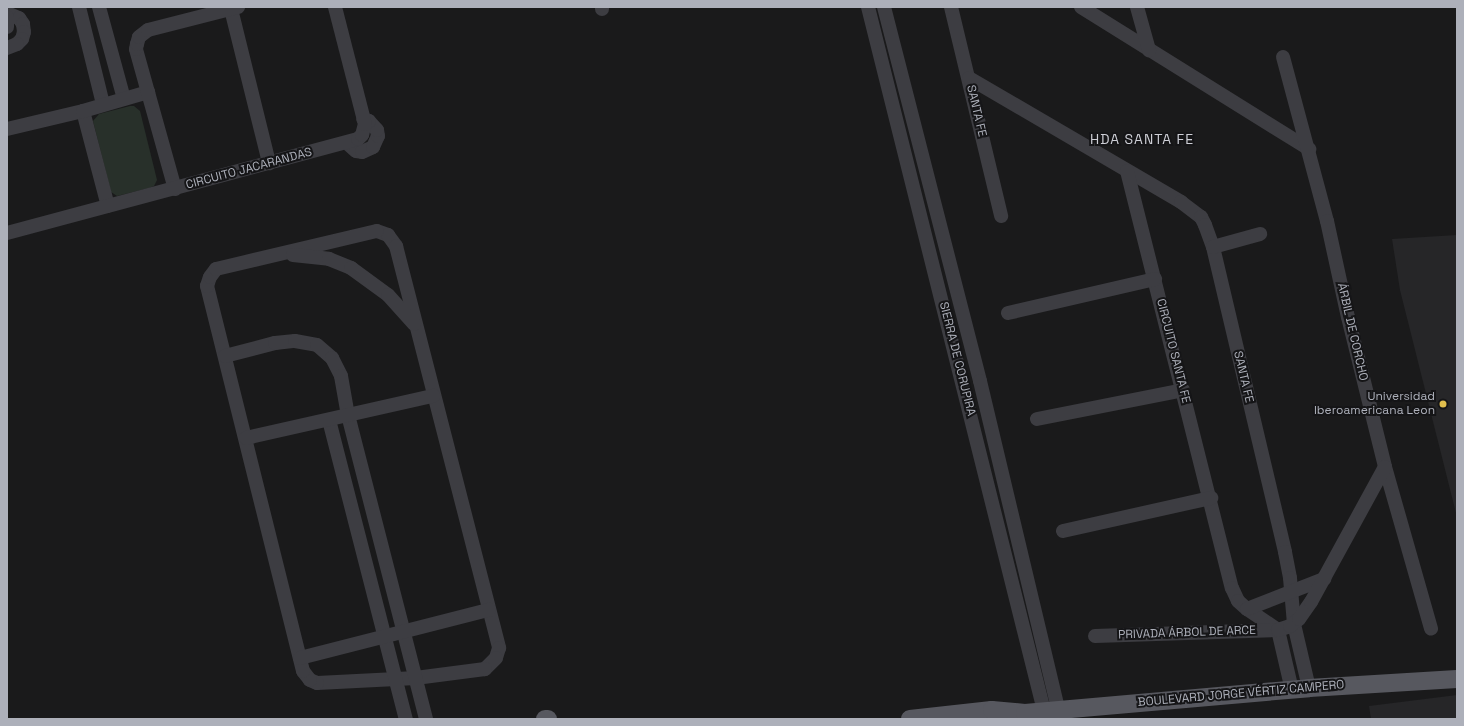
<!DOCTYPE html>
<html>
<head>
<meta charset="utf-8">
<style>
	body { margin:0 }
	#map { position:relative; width:1464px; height:726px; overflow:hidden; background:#1a1a1b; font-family:"Space Grotesk",sans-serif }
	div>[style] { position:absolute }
	.built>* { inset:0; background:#262628 }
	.green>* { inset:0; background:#28302a }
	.minor>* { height:14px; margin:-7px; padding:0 7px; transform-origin:7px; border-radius:7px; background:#3d3d42 }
	.major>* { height:18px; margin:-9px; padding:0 9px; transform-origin:9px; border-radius:9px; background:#57585f }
	.dots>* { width:11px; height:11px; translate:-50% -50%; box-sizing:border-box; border:2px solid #151517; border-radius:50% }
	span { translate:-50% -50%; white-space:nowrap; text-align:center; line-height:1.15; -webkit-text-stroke:4px #151517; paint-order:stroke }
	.street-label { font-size:12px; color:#adb0ba }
	.poi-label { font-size:12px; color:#adb0ba }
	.right { translate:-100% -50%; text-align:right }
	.quarter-label { font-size:14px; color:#cecfd6; letter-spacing:1px }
	.frame { position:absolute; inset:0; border:8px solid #adb0ba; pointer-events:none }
</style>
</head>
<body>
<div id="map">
	<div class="built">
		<div style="clip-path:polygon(1457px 235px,1457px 517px,1400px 290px,1392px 239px)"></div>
		<div style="clip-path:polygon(1457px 695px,1457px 719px,1371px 719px,1369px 706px)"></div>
	</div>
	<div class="green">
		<div style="clip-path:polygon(130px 106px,134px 106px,140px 111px,157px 180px,154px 186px,149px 188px,117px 196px,111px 192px,93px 121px,99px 114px)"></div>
	</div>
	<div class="minor">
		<div style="left:79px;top:7px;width:100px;rotate:76.1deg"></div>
		<div style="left:99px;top:7px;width:95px;rotate:74.8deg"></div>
		<div style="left:602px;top:7px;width:2px;rotate:90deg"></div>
		<div style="left:868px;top:7px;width:726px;rotate:75.96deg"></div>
		<div style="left:884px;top:7px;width:386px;rotate:75.6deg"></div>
		<div style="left:980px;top:381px;width:337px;rotate:76.6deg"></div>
		<div style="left:951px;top:7px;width:215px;rotate:76.5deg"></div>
		<div style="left:1081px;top:7px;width:269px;rotate:31.9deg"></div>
		<div style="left:1137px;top:7px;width:45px;rotate:74.4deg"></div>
		<div style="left:231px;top:9px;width:159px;rotate:76.1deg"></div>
		<div style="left:7px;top:13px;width:13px;rotate:23deg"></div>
		<div style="left:19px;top:18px;width:7px;rotate:56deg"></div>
		<div style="left:23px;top:24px;width:8px;rotate:83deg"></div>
		<div style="left:24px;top:32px;width:7px;rotate:106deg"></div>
		<div style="left:22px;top:39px;width:7px;rotate:135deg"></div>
		<div style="left:17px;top:44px;width:11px;rotate:158deg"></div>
		<div style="left:7px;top:17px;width:10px;rotate:90deg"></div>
		<div style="left:1283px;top:57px;width:170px;rotate:75deg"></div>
		<div style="left:1327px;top:221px;width:98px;rotate:77.7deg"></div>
		<div style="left:1348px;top:317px;width:154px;rotate:76.1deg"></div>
		<div style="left:1385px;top:467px;width:168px;rotate:74.1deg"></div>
		<div style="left:969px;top:78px;width:246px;rotate:30.3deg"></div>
		<div style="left:1181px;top:202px;width:25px;rotate:37deg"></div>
		<div style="left:1201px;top:217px;width:9px;rotate:63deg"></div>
		<div style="left:1205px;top:225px;width:23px;rotate:70deg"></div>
		<div style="left:1213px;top:247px;width:313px;rotate:76.7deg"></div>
		<div style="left:1285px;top:552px;width:26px;rotate:79deg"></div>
		<div style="left:1290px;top:578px;width:46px;rotate:85deg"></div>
		<div style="left:1294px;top:624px;width:66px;rotate:76.8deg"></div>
		<div style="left:83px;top:111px;width:98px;rotate:75.3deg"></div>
		<div style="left:7px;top:129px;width:78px;rotate:-13.3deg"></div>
		<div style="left:83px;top:111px;width:68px;rotate:-16.3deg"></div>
		<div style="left:347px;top:143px;width:12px;rotate:42deg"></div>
		<div style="left:356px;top:151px;width:6px;rotate:9deg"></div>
		<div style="left:362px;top:152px;width:12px;rotate:-24deg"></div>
		<div style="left:373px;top:147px;width:12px;rotate:-66deg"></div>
		<div style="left:378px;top:136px;width:6px;rotate:-99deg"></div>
		<div style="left:377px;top:130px;width:12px;rotate:-132deg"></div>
		<div style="left:369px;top:121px;width:6px;rotate:-162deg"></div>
		<div style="left:1127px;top:171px;width:430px;rotate:75.9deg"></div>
		<div style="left:1232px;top:588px;width:14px;rotate:65deg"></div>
		<div style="left:1238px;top:601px;width:12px;rotate:42deg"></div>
		<div style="left:1247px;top:609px;width:37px;rotate:34deg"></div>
		<div style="left:1278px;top:630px;width:62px;rotate:76.9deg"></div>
		<div style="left:175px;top:189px;width:145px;rotate:-105.6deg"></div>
		<div style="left:136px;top:49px;width:5px;rotate:-79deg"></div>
		<div style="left:137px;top:44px;width:7px;rotate:-74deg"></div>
		<div style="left:139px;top:37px;width:11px;rotate:-38deg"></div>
		<div style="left:148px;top:30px;width:93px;rotate:-14.3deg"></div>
		<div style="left:377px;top:231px;width:12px;rotate:20deg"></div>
		<div style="left:388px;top:235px;width:14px;rotate:54deg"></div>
		<div style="left:396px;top:246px;width:415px;rotate:75.6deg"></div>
		<div style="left:499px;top:648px;width:10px;rotate:107deg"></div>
		<div style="left:496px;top:658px;width:16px;rotate:135deg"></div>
		<div style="left:485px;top:669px;width:70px;rotate:172.6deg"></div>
		<div style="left:416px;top:678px;width:99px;rotate:177.1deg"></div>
		<div style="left:317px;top:683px;width:8px;rotate:-157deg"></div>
		<div style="left:310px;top:680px;width:11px;rotate:-128deg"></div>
		<div style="left:303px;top:671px;width:397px;rotate:-104deg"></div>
		<div style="left:207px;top:286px;width:9px;rotate:-72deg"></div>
		<div style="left:210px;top:277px;width:10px;rotate:-53deg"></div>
		<div style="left:216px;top:269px;width:165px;rotate:-13.3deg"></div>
		<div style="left:7px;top:233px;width:363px;rotate:-15deg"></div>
		<div style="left:358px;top:139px;width:6px;rotate:-45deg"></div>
		<div style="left:362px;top:135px;width:11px;rotate:-75deg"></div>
		<div style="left:365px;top:124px;width:121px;rotate:-104.4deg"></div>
		<div style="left:1213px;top:247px;width:49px;rotate:-15.5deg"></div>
		<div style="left:293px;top:255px;width:36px;rotate:6deg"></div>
		<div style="left:329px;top:259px;width:24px;rotate:22deg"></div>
		<div style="left:351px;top:268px;width:46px;rotate:36.1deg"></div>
		<div style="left:388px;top:295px;width:39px;rotate:48deg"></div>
		<div style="left:1008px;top:313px;width:151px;rotate:-13deg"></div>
		<div style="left:225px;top:356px;width:52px;rotate:-14.6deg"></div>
		<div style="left:275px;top:343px;width:20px;rotate:-6deg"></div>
		<div style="left:295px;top:341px;width:22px;rotate:10deg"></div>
		<div style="left:317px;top:345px;width:20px;rotate:41deg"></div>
		<div style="left:332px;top:358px;width:20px;rotate:63deg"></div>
		<div style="left:341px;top:376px;width:40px;rotate:80deg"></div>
		<div style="left:348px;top:415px;width:314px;rotate:75.6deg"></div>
		<div style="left:1037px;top:419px;width:149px;rotate:-11.2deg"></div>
		<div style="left:329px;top:420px;width:309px;rotate:75.6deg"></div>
		<div style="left:246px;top:438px;width:192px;rotate:-12.7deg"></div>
		<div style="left:1063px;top:531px;width:152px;rotate:-12.6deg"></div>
		<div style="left:1247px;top:609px;width:83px;rotate:-21.3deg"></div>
		<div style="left:1095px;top:636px;width:183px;rotate:-1.9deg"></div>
		<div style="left:1278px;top:630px;width:13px;rotate:-18deg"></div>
		<div style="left:1290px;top:626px;width:11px;rotate:-38deg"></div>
		<div style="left:1299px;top:619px;width:21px;rotate:-55deg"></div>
		<div style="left:1311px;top:602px;width:154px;rotate:-61.3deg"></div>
		<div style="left:300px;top:658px;width:195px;rotate:-14.3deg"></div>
	</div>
	<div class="major">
		<div style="left:545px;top:719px;width:3px"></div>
		<div style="left:910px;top:719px;width:82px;rotate:-6.3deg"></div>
		<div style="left:992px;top:710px;width:33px;rotate:5deg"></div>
		<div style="left:1025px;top:713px;width:285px;rotate:-5deg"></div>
		<div style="left:1309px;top:688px;width:148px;rotate:-3.5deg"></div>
	</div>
	<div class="dots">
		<div style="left:1443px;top:404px;background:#e0be4d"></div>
	</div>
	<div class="street-label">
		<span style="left:976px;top:111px;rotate:77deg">SANTA FE</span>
		<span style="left:249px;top:169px;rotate:-15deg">CIRCUITO JACARANDAS</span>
		<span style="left:1352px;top:332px;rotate:77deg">ÁRBIL DE CORCHO</span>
		<span style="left:1173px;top:351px;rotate:76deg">CIRCUITO SANTA FE</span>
		<span style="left:957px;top:359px;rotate:76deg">SIERRA DE CORUPIRA</span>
		<span style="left:1243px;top:377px;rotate:77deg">SANTA FE</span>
		<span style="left:1187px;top:633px;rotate:-2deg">PRIVADA ÁRBOL DE ARCE</span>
		<span style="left:1241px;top:694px;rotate:-5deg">BOULEVARD JORGE VÉRTIZ CAMPERO</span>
	</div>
	<div class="poi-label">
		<span class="right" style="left:1435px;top:404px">Universidad<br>Iberoamericana Leon</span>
	</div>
	<div class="quarter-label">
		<span style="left:1142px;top:139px">HDA SANTA FE</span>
	</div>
	<div class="frame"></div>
</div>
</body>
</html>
